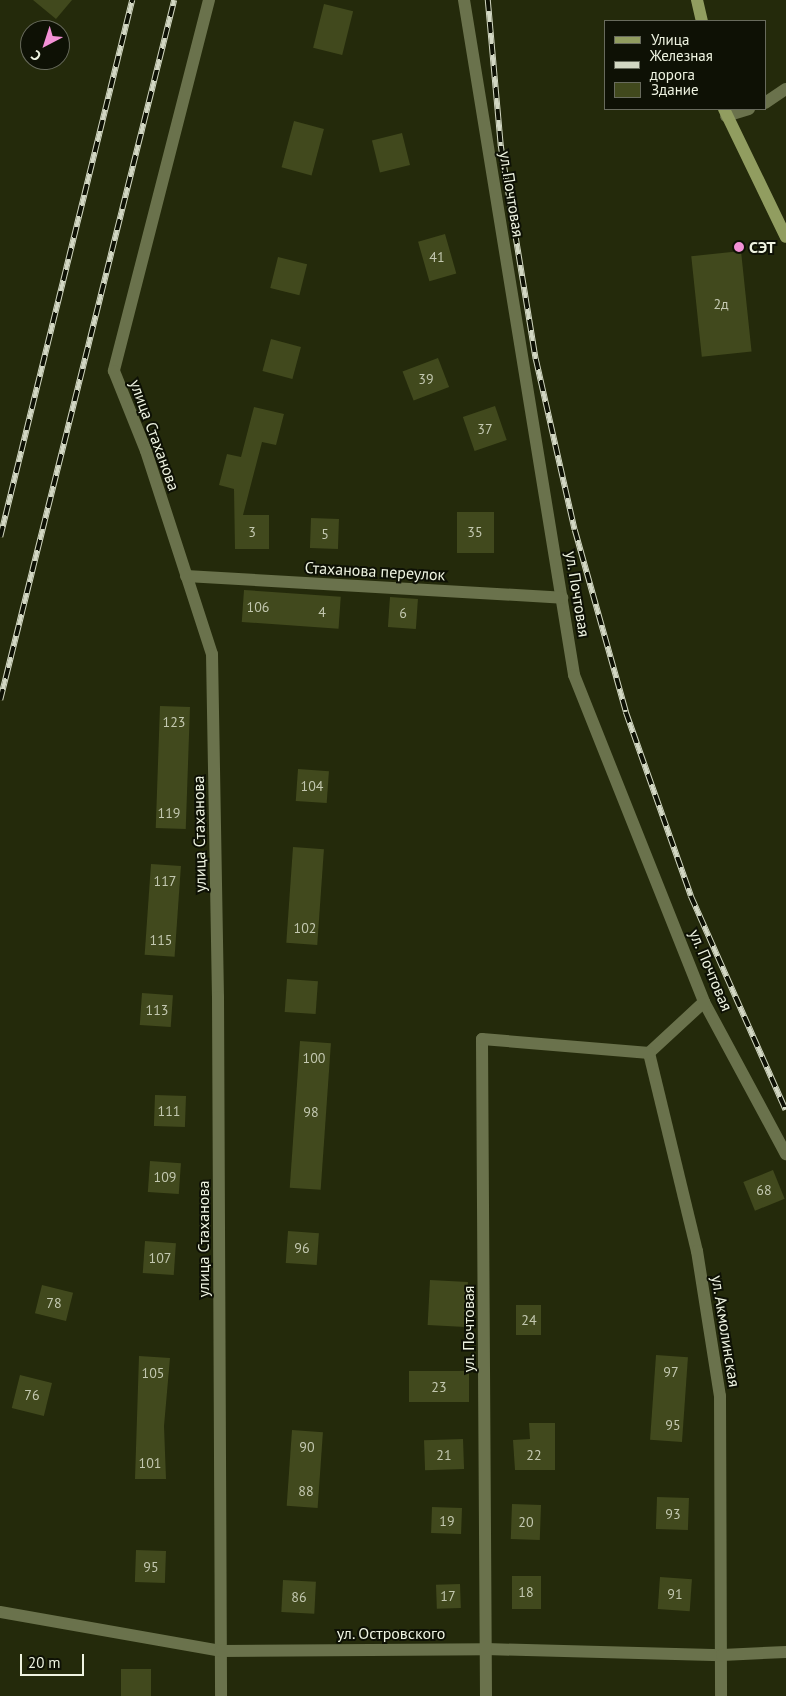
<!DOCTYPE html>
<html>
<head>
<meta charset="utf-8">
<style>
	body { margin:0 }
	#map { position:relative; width:786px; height:1696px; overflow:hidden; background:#242a0b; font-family:"PT Sans",sans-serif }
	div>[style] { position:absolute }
	.building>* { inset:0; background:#41491d; transform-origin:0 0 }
	.street>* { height:12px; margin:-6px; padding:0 6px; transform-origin:6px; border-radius:6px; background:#6a724c }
	.secondary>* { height:12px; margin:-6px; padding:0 6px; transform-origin:6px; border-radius:6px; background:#919d60 }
	.rail>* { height:5.5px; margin-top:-2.75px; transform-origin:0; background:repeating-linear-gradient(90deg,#0e1105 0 11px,#d2d7c3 0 22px); box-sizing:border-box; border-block:1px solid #d2d7c3 }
	.dots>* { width:14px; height:14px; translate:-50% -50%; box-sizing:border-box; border:2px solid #0e1105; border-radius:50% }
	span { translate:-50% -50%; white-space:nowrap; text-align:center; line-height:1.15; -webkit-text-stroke:4px #0e1105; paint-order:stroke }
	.number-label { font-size:14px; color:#c3c8b0 }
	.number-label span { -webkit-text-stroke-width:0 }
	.street-label { font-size:16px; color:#eef3e1 }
	.poi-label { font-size:16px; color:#eef3e1; font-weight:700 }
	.left { translate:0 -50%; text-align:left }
	.legend { position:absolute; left:604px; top:20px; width:162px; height:90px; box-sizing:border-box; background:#0e1105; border:1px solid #686b5d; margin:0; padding:6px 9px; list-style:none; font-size:15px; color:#eef3e1 }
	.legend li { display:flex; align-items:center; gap:10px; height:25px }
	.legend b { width:25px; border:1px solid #686b5d }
	.north { position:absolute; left:20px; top:20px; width:50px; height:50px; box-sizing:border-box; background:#0e1105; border:1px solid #686b5d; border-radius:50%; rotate:220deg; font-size:14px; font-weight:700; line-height:20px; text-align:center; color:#eef3e1 }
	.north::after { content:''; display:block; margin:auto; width:18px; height:22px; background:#f391d6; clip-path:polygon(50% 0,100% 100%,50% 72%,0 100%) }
	.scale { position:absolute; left:20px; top:1654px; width:64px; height:22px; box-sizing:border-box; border:2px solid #eef3e1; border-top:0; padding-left:6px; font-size:15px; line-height:18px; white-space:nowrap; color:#eef3e1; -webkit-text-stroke:4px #0e1105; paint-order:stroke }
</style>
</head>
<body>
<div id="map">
	<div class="building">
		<div style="clip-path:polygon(33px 0,72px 0,56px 19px)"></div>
		<div style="left:324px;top:4px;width:30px;height:45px;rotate:14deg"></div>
		<div style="left:294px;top:121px;width:31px;height:48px;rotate:15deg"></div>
		<div style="left:402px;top:133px;width:33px;height:31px;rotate:76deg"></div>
		<div style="left:445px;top:234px;width:41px;height:28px;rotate:74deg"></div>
		<div style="left:741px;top:251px;width:101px;height:50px;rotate:84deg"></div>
		<div style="left:278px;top:257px;width:30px;height:32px;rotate:14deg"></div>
		<div style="left:271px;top:339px;width:31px;height:33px;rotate:15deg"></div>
		<div style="left:438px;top:358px;width:31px;height:38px;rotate:69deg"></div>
		<div style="left:495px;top:406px;width:36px;height:34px;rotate:71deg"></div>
		<div style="clip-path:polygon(254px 407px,284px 414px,276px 445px,262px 442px,243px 515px,269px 515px,269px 549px,235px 549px,234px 489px,219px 485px,227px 454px,241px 457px)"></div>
		<div style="left:457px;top:512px;width:37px;height:41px"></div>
		<div style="left:311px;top:518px;width:28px;height:30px;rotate:2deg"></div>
		<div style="left:244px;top:590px;width:97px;height:32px;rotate:4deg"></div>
		<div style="left:390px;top:597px;width:28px;height:30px;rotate:4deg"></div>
		<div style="left:160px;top:706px;width:30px;height:122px;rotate:2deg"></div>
		<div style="left:298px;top:769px;width:31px;height:32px;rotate:4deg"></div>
		<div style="left:293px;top:847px;width:31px;height:96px;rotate:4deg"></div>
		<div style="left:151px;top:864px;width:30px;height:91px;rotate:4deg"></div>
		<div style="left:287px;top:979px;width:31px;height:33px;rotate:4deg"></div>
		<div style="left:142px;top:993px;width:31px;height:32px;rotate:4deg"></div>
		<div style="left:300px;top:1041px;width:31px;height:147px;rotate:4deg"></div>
		<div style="left:155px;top:1095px;width:31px;height:31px;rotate:2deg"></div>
		<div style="left:150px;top:1161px;width:31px;height:31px;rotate:4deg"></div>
		<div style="left:773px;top:1170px;width:31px;height:32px;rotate:68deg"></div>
		<div style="left:288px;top:1231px;width:31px;height:32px;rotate:4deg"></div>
		<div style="left:145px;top:1241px;width:31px;height:32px;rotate:4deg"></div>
		<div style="left:430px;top:1280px;width:38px;height:45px;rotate:3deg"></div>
		<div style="left:42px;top:1285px;width:32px;height:29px;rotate:14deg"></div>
		<div style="left:516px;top:1305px;width:25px;height:30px"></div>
		<div style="left:656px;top:1355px;width:32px;height:85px;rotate:4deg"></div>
		<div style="clip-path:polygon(139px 1356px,170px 1358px,164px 1426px,166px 1479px,135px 1479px)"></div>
		<div style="left:469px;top:1371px;width:31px;height:60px;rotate:90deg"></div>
		<div style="left:20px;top:1375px;width:33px;height:34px;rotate:14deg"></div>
		<div style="clip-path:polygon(529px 1423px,555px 1423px,555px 1470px,515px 1470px,513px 1440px,530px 1439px)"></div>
		<div style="left:292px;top:1430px;width:31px;height:76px;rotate:4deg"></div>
		<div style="left:463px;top:1439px;width:30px;height:39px;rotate:88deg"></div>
		<div style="left:657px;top:1497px;width:32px;height:32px;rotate:2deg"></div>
		<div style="left:512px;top:1504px;width:29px;height:35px;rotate:2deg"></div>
		<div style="left:432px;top:1507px;width:30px;height:26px;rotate:2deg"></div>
		<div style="left:136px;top:1550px;width:30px;height:32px;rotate:2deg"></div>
		<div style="left:512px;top:1576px;width:29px;height:33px"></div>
		<div style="left:660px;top:1577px;width:32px;height:32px;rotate:4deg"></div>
		<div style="left:283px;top:1580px;width:33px;height:32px;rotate:3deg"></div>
		<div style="left:460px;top:1584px;width:24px;height:24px;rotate:88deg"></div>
		<div style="left:121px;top:1669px;width:30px;height:27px"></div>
	</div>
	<div class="street">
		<div style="left:209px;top:0;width:383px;rotate:104.4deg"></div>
		<div style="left:114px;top:371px;width:86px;rotate:68.2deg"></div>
		<div style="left:146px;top:451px;width:213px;rotate:72deg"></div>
		<div style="left:212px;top:654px;width:343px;rotate:89deg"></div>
		<div style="left:218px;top:997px;width:699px;rotate:89.75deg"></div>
		<div style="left:464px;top:0;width:684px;rotate:80.74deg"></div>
		<div style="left:574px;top:675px;width:352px;rotate:68.3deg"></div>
		<div style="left:704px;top:1002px;width:173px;rotate:61.7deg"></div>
		<div style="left:765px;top:103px;width:25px;rotate:-34deg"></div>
		<div style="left:726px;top:116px;width:24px;rotate:-17deg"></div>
		<div style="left:186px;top:576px;width:377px;rotate:3.3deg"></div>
		<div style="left:704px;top:1002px;width:75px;rotate:137.2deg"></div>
		<div style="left:649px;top:1053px;width:204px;rotate:76.4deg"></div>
		<div style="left:697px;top:1251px;width:147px;rotate:81deg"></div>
		<div style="left:720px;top:1396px;width:300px;rotate:89.8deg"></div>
		<div style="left:0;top:1612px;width:224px;rotate:10deg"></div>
		<div style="left:221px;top:1651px;width:265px;rotate:-0.4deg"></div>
		<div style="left:486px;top:1649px;width:236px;rotate:1.5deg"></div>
		<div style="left:722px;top:1655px;width:64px;rotate:-2.7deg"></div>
		<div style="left:486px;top:1696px;width:657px;rotate:-90.35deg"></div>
		<div style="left:482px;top:1039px;width:168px;rotate:4.8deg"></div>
	</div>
	<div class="secondary">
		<div style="left:697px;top:0;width:22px;rotate:77deg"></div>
		<div style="left:724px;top:109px;width:142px;rotate:64.2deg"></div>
	</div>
	<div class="rail">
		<div style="left:488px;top:0;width:147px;rotate:84.9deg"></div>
		<div style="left:501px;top:146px;width:216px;rotate:80.7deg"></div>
		<div style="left:536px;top:359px;width:175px;rotate:77.2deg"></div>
		<div style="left:575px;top:530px;width:189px;rotate:74.3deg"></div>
		<div style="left:626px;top:712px;width:195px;rotate:70.5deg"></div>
		<div style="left:691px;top:896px;width:234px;rotate:66.1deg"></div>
		<div style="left:0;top:537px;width:553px;rotate:-76.19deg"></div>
		<div style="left:0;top:700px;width:721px;rotate:-76.04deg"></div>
	</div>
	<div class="dots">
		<div style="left:739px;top:247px;background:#f391d6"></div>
	</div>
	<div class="number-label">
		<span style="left:437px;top:257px">41</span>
		<span style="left:721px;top:304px">2д</span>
		<span style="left:426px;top:379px">39</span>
		<span style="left:485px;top:429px">37</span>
		<span style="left:252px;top:532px">3</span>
		<span style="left:475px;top:532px">35</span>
		<span style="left:325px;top:534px">5</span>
		<span style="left:258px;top:607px">106</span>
		<span style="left:322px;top:612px">4</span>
		<span style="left:403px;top:613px">6</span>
		<span style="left:174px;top:722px">123</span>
		<span style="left:312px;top:786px">104</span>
		<span style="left:169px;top:813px">119</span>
		<span style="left:165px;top:881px">117</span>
		<span style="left:305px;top:928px">102</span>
		<span style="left:161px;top:940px">115</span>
		<span style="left:157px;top:1010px">113</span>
		<span style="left:314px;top:1058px">100</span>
		<span style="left:169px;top:1111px">111</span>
		<span style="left:311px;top:1112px">98</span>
		<span style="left:165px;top:1177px">109</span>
		<span style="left:764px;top:1190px">68</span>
		<span style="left:302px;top:1248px">96</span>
		<span style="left:160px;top:1258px">107</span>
		<span style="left:54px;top:1303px">78</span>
		<span style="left:529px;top:1320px">24</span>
		<span style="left:671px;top:1372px">97</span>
		<span style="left:153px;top:1373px">105</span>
		<span style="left:439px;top:1387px">23</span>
		<span style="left:32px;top:1395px">76</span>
		<span style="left:673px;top:1425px">95</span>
		<span style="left:307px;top:1447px">90</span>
		<span style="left:444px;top:1455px">21</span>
		<span style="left:534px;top:1455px">22</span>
		<span style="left:150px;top:1463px">101</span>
		<span style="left:306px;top:1491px">88</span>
		<span style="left:673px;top:1514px">93</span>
		<span style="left:447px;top:1521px">19</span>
		<span style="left:526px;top:1522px">20</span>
		<span style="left:151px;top:1567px">95</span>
		<span style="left:526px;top:1592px">18</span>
		<span style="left:675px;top:1594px">91</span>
		<span style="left:448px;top:1596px">17</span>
		<span style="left:299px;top:1597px">86</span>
	</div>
	<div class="street-label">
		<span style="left:512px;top:194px;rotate:81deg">ул. Почтовая</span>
		<span style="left:155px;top:435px;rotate:70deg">улица Стаханова</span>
		<span style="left:375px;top:571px;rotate:3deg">Стаханова переулок</span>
		<span style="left:578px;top:594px;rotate:81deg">ул. Почтовая</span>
		<span style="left:199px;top:834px;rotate:-91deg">улица Стаханова</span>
		<span style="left:711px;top:970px;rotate:67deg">ул. Почтовая</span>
		<span style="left:203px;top:1239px;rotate:-90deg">улица Стаханова</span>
		<span style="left:468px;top:1329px;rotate:-90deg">ул. Почтовая</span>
		<span style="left:726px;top:1331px;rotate:81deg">ул. Акмолинская</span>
		<span style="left:391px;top:1633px">ул. Островского</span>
	</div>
	<div class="poi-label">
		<span class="left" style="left:749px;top:247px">СЭТ</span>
	</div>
	<ul class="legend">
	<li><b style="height:6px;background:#919d60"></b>Улица</li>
	<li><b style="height:6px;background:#d2d7c3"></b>Железная дорога</li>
	<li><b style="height:14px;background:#41491d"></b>Здание</li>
	</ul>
	<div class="north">С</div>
	<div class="scale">20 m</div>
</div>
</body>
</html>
